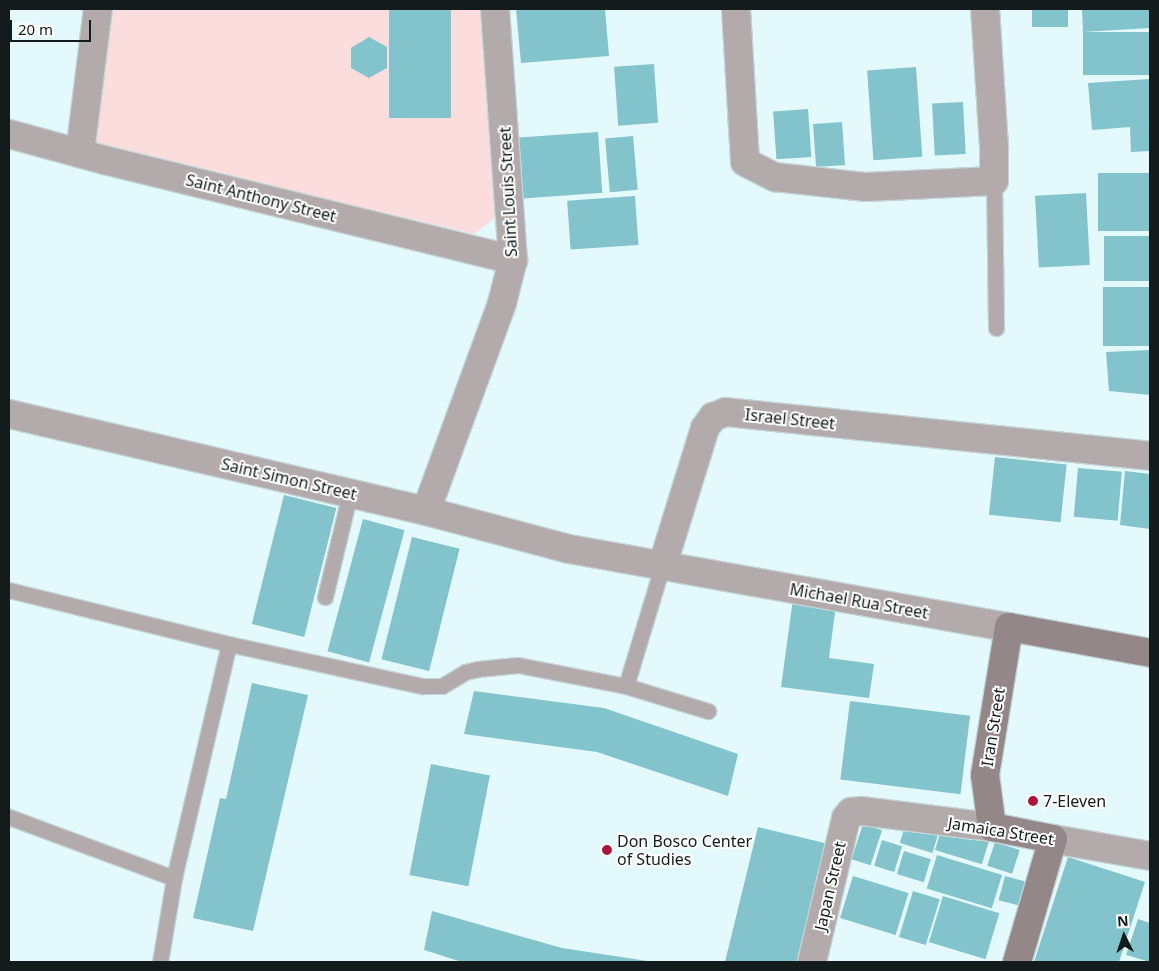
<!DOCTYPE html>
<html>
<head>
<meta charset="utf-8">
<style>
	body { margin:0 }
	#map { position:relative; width:1159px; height:971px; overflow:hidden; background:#e4f9fc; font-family:"Noto Sans",sans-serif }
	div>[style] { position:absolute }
	.green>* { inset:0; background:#fbddde }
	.building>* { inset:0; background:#83c3cc; transform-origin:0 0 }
	.roads { filter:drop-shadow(1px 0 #c3d5d8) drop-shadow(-1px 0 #c3d5d8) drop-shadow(0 1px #c3d5d8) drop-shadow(0 -1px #c3d5d8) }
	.lane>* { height:15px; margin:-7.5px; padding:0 7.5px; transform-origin:7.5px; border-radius:7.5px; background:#b3abab }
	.street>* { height:28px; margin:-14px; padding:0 14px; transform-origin:14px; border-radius:14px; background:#b3abab }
	.secondary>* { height:28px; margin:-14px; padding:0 14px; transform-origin:14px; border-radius:14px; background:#938788 }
	.dots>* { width:14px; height:14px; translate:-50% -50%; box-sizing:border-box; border:2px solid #fff; border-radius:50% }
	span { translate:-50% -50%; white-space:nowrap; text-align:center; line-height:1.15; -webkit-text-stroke:4px #fff; paint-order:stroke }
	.street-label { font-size:16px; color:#141b1c }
	.poi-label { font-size:16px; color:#141b1c }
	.left { translate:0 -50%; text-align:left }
	.frame { position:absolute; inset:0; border:10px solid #141b1c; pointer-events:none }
	.north { position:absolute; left:1099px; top:911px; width:50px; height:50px; -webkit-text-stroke:4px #fff; paint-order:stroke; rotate:356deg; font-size:14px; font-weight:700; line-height:20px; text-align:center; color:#141b1c }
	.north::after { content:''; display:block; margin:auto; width:18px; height:22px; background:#141b1c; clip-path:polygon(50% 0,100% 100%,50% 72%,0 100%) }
	.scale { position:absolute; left:10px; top:20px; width:81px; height:22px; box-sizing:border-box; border:2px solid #141b1c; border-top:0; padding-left:6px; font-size:15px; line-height:18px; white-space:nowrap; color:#141b1c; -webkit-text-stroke:4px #fff; paint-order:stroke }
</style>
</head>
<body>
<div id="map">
	<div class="green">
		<div style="clip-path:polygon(111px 9px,481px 9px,495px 218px,474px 234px,95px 145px)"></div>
	</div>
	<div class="building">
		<div style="left:389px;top:9px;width:62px;height:109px"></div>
		<div style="clip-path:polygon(516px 9px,605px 9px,609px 56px,521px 63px)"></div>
		<div style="left:1032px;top:9px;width:36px;height:18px"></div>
		<div style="clip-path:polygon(1082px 9px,1150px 9px,1150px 28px,1083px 32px)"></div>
		<div style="left:1150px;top:32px;width:43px;height:67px;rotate:90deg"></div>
		<div style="clip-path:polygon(369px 37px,387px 47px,387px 68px,369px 78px,351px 68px,351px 48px)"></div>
		<div style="left:654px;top:64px;width:59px;height:40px;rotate:86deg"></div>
		<div style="left:916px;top:67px;width:90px;height:49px;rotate:86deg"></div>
		<div style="clip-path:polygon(1150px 79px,1150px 151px,1131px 152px,1130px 127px,1092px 130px,1088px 83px)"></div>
		<div style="left:963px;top:102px;width:52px;height:31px;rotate:87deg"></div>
		<div style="left:808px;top:109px;width:48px;height:35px;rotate:86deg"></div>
		<div style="left:842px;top:122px;width:43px;height:29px;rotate:86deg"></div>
		<div style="left:598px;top:132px;width:61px;height:83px;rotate:86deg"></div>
		<div style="left:633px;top:136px;width:54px;height:28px;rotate:85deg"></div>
		<div style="left:1150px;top:173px;width:58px;height:52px;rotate:90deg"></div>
		<div style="left:1086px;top:193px;width:72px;height:51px;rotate:87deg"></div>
		<div style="left:635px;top:196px;width:49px;height:68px;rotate:86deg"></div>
		<div style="left:1150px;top:236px;width:45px;height:46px;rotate:90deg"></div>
		<div style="left:1150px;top:287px;width:59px;height:47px;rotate:90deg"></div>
		<div style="clip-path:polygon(1150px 350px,1150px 395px,1109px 391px,1106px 352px)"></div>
		<div style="left:995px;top:457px;width:72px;height:58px;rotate:6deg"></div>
		<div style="left:1078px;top:468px;width:44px;height:49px;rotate:5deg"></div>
		<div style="clip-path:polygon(1125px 471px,1150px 474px,1150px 529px,1120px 525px)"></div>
		<div style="left:284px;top:495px;width:54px;height:133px;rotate:14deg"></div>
		<div style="left:363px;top:519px;width:43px;height:137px;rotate:15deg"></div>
		<div style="left:412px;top:537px;width:49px;height:126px;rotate:14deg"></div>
		<div style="clip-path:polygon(793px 599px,836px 605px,829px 658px,874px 664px,869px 698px,781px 687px)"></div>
		<div style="clip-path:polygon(252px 683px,308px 695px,253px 931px,193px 918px,220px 798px,226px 799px)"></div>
		<div style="clip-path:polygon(474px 691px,604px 708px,738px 754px,728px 796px,597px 752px,464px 734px)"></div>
		<div style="left:850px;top:701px;width:121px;height:79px;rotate:7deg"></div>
		<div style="left:431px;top:764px;width:60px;height:113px;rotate:11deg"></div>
		<div style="left:906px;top:823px;width:34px;height:21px;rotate:17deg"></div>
		<div style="left:863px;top:824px;width:20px;height:37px;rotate:18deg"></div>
		<div style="clip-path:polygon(758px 827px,833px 845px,804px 962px,725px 962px)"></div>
		<div style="left:942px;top:827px;width:49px;height:24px;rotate:17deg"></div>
		<div style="left:882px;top:840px;width:21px;height:27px;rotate:17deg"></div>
		<div style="left:995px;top:842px;width:26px;height:25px;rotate:18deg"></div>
		<div style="left:904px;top:851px;width:28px;height:24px;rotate:17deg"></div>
		<div style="left:937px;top:855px;width:68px;height:35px;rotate:17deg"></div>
		<div style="clip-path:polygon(1068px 857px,1145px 882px,1119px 962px,1034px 962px)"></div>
		<div style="left:853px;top:876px;width:58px;height:44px;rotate:17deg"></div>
		<div style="left:1005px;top:876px;width:34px;height:25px;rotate:15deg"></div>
		<div style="left:913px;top:891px;width:28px;height:48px;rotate:17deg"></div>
		<div style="left:943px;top:896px;width:59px;height:48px;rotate:17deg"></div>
		<div style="clip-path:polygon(432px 911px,562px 948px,654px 962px,462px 962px,424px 950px)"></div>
		<div style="clip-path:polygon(1138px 919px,1150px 923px,1150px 962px,1126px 955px)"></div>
	</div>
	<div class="roads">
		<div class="lane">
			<div style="left:994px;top:181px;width:147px;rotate:89.2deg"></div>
			<div style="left:9px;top:590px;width:227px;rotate:13.8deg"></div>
			<div style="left:229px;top:644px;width:198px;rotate:12.3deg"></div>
			<div style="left:422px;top:686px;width:20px"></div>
			<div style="left:442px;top:686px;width:27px;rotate:-31deg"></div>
			<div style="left:465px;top:672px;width:13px;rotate:-13deg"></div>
			<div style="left:478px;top:669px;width:40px;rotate:-5.7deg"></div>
			<div style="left:518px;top:665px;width:110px;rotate:11deg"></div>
			<div style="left:626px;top:686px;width:86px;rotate:17deg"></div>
			<div style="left:325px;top:597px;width:107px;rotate:-76.5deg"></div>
			<div style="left:626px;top:686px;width:124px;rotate:-73.2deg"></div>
			<div style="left:9px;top:817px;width:176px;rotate:20.3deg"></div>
			<div style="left:160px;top:962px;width:85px;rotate:-80.5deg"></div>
			<div style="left:174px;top:878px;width:240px;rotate:-76.8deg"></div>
		</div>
		<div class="street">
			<div style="left:736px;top:9px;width:153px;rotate:86.6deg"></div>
			<div style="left:745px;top:162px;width:34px;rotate:27deg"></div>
			<div style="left:775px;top:177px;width:92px;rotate:6.3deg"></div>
			<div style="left:866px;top:187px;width:128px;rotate:-2.7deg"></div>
			<div style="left:994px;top:181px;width:34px;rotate:-90deg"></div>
			<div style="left:994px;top:147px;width:138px;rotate:-93.7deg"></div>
			<div style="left:9px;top:134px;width:98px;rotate:15.3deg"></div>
			<div style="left:104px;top:160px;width:421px;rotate:13.7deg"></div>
			<div style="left:80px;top:153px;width:145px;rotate:-82.9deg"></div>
			<div style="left:9px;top:414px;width:428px;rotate:13.1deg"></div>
			<div style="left:426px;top:511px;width:148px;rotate:14.9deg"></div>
			<div style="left:569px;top:549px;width:447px;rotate:10.1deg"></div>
			<div style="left:426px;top:511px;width:221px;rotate:-69.9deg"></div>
			<div style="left:502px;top:303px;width:44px;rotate:-75.7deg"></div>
			<div style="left:513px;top:260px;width:252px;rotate:-94.1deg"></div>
			<div style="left:662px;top:567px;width:145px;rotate:-72.8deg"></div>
			<div style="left:705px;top:428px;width:14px;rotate:-54deg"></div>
			<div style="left:713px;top:417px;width:14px;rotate:-21deg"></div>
			<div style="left:726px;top:412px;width:426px;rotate:5.9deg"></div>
			<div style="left:1053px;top:839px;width:98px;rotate:9.9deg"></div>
			<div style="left:812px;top:962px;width:148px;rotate:-76.7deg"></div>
			<div style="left:846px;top:818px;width:8px;rotate:-50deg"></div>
			<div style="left:851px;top:812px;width:12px;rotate:-5deg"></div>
			<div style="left:863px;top:811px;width:130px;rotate:7.1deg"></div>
		</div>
		<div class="secondary">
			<div style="left:1017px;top:962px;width:128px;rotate:-73.7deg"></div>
			<div style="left:1053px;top:839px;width:62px;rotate:-168.9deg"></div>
			<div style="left:992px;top:827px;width:52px;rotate:-97.7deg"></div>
			<div style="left:985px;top:775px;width:150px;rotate:-80.8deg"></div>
			<div style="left:1009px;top:627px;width:143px;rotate:10.4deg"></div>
		</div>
	</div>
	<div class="dots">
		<div style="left:1033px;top:801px;background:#ac1739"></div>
		<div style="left:607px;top:850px;background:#ac1739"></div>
	</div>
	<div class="street-label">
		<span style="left:508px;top:192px;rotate:-93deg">Saint Louis Street</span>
		<span style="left:261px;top:198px;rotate:14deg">Saint Anthony Street</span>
		<span style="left:790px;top:419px;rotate:6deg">Israel Street</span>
		<span style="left:289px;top:479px;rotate:13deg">Saint Simon Street</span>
		<span style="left:859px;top:601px;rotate:10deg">Michael Rua Street</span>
		<span style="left:993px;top:727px;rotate:-81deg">Iran Street</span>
		<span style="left:1001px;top:831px;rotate:9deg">Jamaica Street</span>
		<span style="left:830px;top:886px;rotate:-77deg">Japan Street</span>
	</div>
	<div class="poi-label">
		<span class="left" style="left:1043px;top:801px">7-Eleven</span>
		<span class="left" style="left:617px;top:850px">Don Bosco Center<br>of Studies</span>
	</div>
	<div class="frame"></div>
	<div class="north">N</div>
	<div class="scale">20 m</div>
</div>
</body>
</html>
